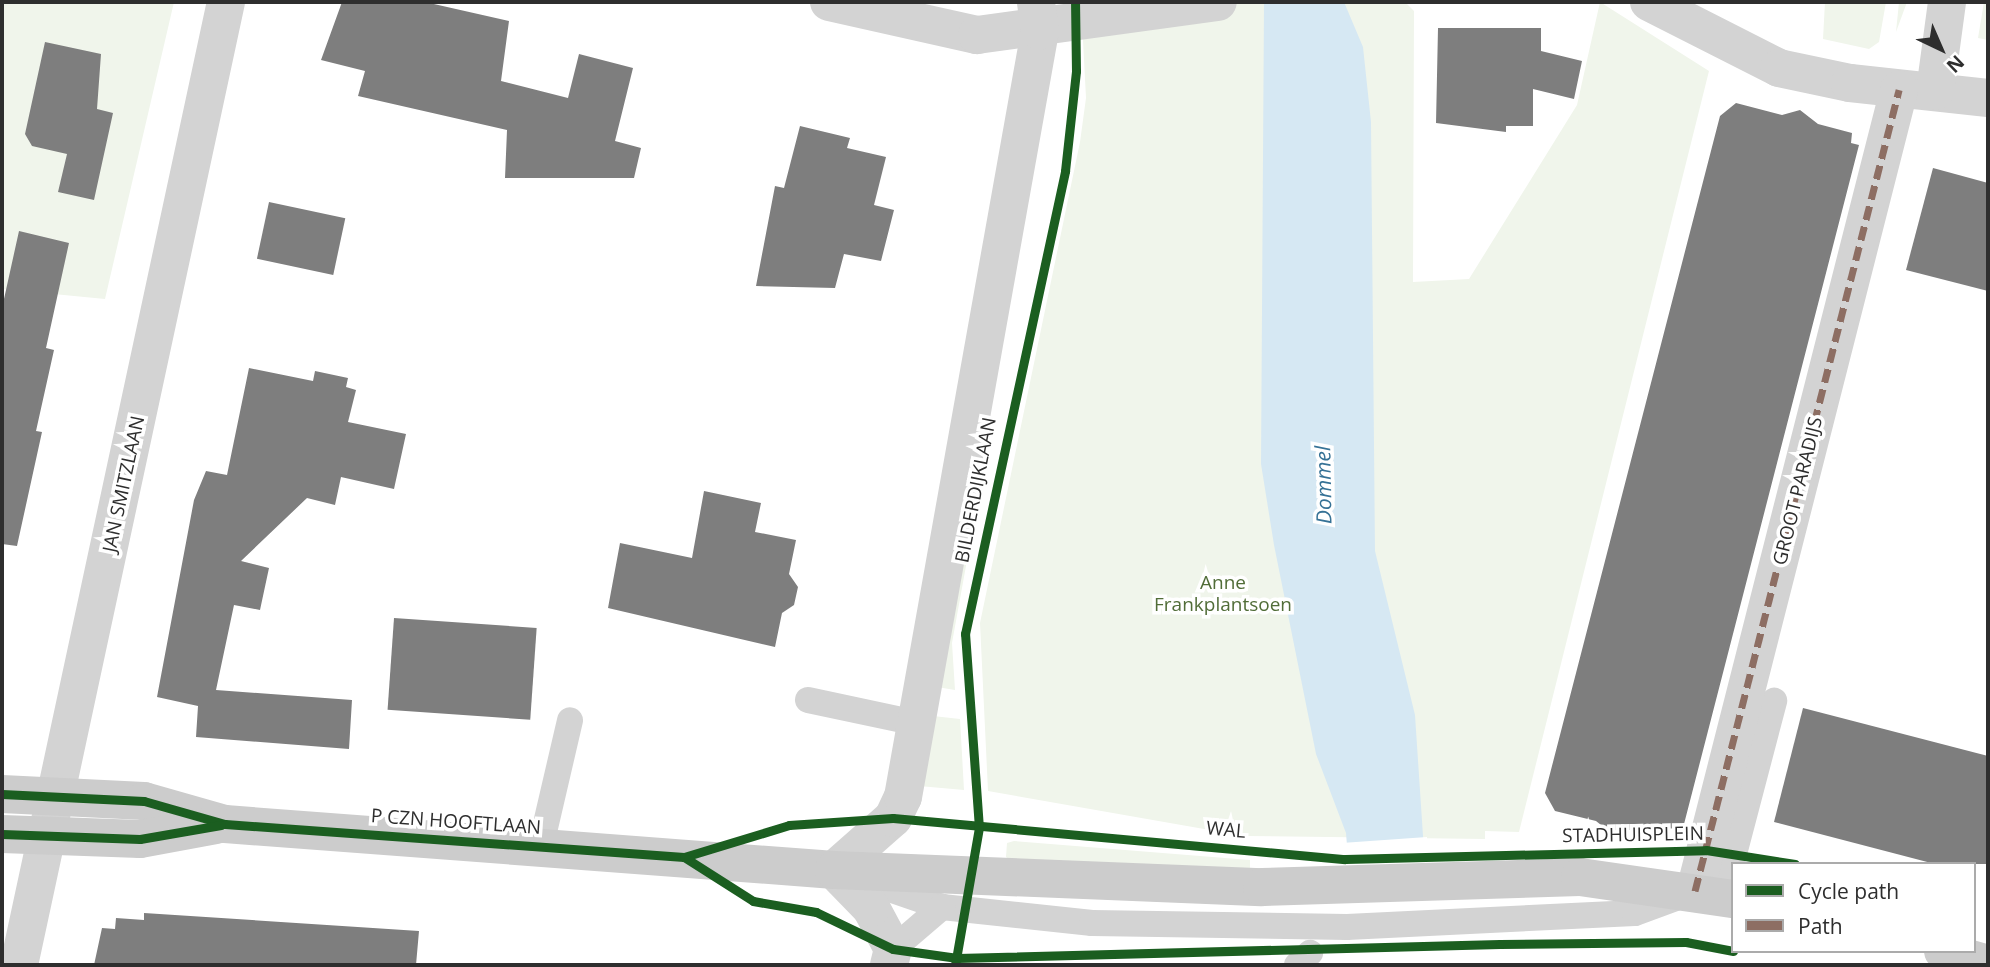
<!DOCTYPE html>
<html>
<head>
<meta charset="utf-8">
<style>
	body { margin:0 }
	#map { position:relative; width:1990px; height:967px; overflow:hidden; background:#fff; font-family:"Open Sans",sans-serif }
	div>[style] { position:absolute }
	.green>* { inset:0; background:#f0f5eb }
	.water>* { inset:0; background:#d6e8f3 }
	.pier>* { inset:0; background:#fff; transform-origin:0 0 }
	.building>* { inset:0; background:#7e7e7e; transform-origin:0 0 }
	.lane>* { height:26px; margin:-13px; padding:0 13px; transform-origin:13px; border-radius:13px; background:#d3d3d3 }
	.street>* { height:38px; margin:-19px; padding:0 19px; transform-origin:19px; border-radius:19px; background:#d3d3d3 }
	.secondary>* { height:38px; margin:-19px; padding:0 19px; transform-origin:19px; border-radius:19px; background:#ccc }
	.quiet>* { height:7px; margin-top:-3.5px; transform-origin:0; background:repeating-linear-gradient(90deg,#8d6e63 0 14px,transparent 0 21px) }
	.cycleway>* { height:9px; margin:-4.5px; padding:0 4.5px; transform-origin:4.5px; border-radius:4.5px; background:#1b5e20 }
	span { translate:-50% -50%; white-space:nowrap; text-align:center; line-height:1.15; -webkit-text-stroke:7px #fff; paint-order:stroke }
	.street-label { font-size:19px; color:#2e2e2e }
	.park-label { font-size:19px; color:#516d38 }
	.water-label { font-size:21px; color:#367296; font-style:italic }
	.frame { position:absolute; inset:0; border:4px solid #2e2e2e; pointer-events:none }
	.legend { position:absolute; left:1731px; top:862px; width:245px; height:91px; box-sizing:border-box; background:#fff; border:2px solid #ababab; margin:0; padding:9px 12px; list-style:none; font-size:21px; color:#2e2e2e }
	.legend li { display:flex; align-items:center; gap:14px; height:35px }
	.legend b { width:35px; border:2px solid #ababab }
	.north { position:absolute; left:1906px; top:14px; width:70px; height:70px; -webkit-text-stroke:5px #fff; paint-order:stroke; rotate:136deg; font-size:19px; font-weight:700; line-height:28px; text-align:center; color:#2e2e2e }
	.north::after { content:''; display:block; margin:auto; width:24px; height:32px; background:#2e2e2e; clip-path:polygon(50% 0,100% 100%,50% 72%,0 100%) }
</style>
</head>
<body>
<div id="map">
	<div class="green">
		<div style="clip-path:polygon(2px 2px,174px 2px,105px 299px,2px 289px)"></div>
		<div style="clip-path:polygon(1081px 2px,1405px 2px,1414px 11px,1413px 282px,1469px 279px,1577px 105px,1600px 2px,1709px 71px,1519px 832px,1485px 831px,1485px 839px,1244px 836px,988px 791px,980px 623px,1080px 142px,1086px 98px)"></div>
		<div style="clip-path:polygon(1825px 2px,1886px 2px,1879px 42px,1869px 49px,1823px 39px)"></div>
		<div style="clip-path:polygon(1899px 2px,1907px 2px,1896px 32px)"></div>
		<div style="clip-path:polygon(1984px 2px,1988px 2px,1988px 40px,1978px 38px)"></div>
		<div style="clip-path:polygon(981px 444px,988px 445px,952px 643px,955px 690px,937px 687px)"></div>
		<div style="clip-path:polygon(933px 716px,960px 719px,964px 790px,919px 786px)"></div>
		<div style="clip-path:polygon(1014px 841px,1250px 860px,1250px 877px,1015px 865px,1006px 857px,1007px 843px)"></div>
	</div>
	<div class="water">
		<div style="clip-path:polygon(1264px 2px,1344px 2px,1363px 47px,1371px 122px,1375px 551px,1415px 715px,1425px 866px,1349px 871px,1346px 833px,1316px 754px,1274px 545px,1261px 464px)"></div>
	</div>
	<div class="pier">
		<div style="left:1427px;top:837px;width:128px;height:82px;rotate:86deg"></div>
	</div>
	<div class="building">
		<div style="clip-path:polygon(342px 2px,425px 2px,509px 21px,501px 81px,568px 98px,579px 54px,633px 68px,615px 141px,641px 148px,634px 178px,505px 178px,507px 130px,358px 96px,365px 71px,321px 60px)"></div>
		<div style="clip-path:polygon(1438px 28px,1541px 28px,1541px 51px,1582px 61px,1574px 99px,1533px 89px,1533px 126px,1506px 126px,1506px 132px,1436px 123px)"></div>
		<div style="clip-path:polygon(45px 42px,101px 54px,97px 109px,113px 113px,94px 200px,58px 192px,67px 154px,32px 146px,25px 134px)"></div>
		<div style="clip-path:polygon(1736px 103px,1782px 115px,1800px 110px,1818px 124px,1852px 133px,1851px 143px,1859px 145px,1683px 828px,1629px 830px,1616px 837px,1596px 821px,1555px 811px,1545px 793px,1720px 116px)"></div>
		<div style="clip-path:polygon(800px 126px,850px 138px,847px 148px,886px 157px,874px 205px,894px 210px,881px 261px,844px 254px,835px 288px,756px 286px,775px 186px,784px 188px)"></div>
		<div style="clip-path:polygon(1933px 168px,1988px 183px,1988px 291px,1906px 270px)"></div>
		<div style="left:269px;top:202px;width:78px;height:58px;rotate:12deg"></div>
		<div style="clip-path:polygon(19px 231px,69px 243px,46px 348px,54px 350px,36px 431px,42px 432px,17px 546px,2px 544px,2px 308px)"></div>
		<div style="clip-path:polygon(249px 368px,313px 381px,315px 371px,348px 378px,346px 387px,356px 390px,348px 422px,406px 434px,394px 489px,341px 477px,335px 505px,307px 498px,241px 561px,269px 568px,260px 610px,234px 605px,216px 690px,352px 700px,349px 749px,196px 737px,198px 706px,157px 697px,194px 500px,206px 471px,227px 475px)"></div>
		<div style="clip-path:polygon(704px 491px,761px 503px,755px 532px,796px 540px,789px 574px,798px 587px,794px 605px,782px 613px,775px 647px,608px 608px,620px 543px,692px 558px)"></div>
		<div style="left:394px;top:618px;width:143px;height:92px;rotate:4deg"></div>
		<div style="clip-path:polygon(1803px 708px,1988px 756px,1988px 864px,1935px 864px,1774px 822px)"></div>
		<div style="clip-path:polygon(144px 913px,419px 931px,416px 965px,94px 965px,102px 928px,115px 929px,116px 918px,144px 920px)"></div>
	</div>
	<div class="lane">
		<div style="left:808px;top:700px;width:110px;rotate:12deg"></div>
		<div style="left:541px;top:845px;width:128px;rotate:-76.9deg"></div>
		<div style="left:863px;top:880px;width:83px;rotate:18.9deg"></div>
		<div style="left:942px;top:907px;width:151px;rotate:6.1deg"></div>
		<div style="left:1092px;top:923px;width:255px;rotate:0.9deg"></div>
		<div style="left:1347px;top:927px;width:288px;rotate:-2.8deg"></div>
		<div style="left:1635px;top:913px;width:52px;rotate:-20.2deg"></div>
		<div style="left:1723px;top:896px;width:202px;rotate:-75.3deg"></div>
		<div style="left:893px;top:949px;width:65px;rotate:-40.6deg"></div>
		<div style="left:1297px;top:965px;width:18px;rotate:-43deg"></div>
	</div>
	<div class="street">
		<div style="left:829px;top:2px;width:152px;rotate:12.6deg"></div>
		<div style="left:977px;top:35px;width:243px;rotate:-7.8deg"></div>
		<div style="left:1649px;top:2px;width:146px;rotate:26.9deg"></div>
		<div style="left:1779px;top:68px;width:73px;rotate:11.9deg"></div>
		<div style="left:1850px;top:83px;width:139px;rotate:6.2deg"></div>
		<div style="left:1935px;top:91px;width:90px;rotate:-82.3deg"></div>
		<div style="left:1695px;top:891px;width:827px;rotate:-75.71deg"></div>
		<div style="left:19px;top:965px;width:985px;rotate:-77.87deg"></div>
		<div style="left:889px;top:965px;width:16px;rotate:-76deg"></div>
		<div style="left:893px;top:949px;width:47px;rotate:-118.2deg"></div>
		<div style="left:871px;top:908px;width:53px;rotate:-134.2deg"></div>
		<div style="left:834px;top:870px;width:79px;rotate:-41.4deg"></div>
		<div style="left:893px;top:818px;width:23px;rotate:-65deg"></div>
		<div style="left:903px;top:797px;width:778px;rotate:-79.86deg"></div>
		<div style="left:1040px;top:31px;width:29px;rotate:-98deg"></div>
	</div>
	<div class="secondary">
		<div style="left:2px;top:794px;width:142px;rotate:2.8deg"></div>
		<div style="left:144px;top:801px;width:84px;rotate:15.9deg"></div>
		<div style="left:225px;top:824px;width:611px;rotate:4.32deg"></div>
		<div style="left:834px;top:870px;width:428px;rotate:2.3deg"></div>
		<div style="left:1262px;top:887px;width:318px;rotate:-1.8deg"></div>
		<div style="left:1580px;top:877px;width:155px;rotate:8.2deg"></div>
		<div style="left:2px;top:834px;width:138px;rotate:2.1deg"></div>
		<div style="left:140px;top:839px;width:77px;rotate:-10.4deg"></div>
		<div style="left:1943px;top:951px;width:47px;rotate:16.1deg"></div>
	</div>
	<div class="quiet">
		<div style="left:1695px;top:891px;width:827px;rotate:-75.71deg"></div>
	</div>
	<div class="cycleway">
		<div style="left:2px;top:794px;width:142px;rotate:2.8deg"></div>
		<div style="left:144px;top:801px;width:84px;rotate:15.9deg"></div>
		<div style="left:225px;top:824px;width:460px;rotate:4.1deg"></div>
		<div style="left:684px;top:857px;width:110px;rotate:-16.9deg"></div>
		<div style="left:789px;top:825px;width:104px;rotate:-3.9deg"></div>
		<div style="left:893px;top:818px;width:454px;rotate:5.2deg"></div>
		<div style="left:1345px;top:859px;width:361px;rotate:-1.4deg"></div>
		<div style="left:1706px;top:850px;width:90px;rotate:8.9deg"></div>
		<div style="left:2px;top:834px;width:138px;rotate:2.1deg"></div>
		<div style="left:140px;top:839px;width:82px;rotate:-9.8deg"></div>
		<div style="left:684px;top:857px;width:82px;rotate:32.5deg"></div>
		<div style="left:753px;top:901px;width:64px;rotate:9.9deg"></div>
		<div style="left:816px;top:912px;width:85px;rotate:25.7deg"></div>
		<div style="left:893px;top:949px;width:65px;rotate:8deg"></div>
		<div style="left:957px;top:958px;width:543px;rotate:-1.48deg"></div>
		<div style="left:1500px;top:944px;width:186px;rotate:-0.6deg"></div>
		<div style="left:1686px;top:942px;width:48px;rotate:10.8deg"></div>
		<div style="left:955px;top:965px;width:139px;rotate:-80.1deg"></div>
		<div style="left:979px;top:828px;width:195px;rotate:-94.1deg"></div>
		<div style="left:965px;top:634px;width:474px;rotate:-77.8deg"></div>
		<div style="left:1065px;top:171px;width:101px;rotate:-83.7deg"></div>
		<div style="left:1076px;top:71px;width:69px;rotate:-90.8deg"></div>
	</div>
	<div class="street-label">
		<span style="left:124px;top:484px;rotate:-78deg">JAN SMITZLAAN</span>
		<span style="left:976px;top:490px;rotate:-79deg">BILDERDIJKLAAN</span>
		<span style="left:1798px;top:491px;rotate:-76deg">GROOT PARADIJS</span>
		<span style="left:456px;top:822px;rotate:4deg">P CZN HOOFTLAAN</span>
		<span style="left:1226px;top:830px;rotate:5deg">WAL</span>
		<span style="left:1633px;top:835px;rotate:-1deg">STADHUISPLEIN</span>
	</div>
	<div class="park-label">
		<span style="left:1223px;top:594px">Anne<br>Frankplantsoen</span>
	</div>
	<div class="water-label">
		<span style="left:1323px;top:485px;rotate:-91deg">Dommel</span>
	</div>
	<div class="frame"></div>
	<ul class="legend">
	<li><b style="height:9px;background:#1b5e20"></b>Cycle path</li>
	<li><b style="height:9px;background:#8d6e63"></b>Path</li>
	</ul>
	<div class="north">N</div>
</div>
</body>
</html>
